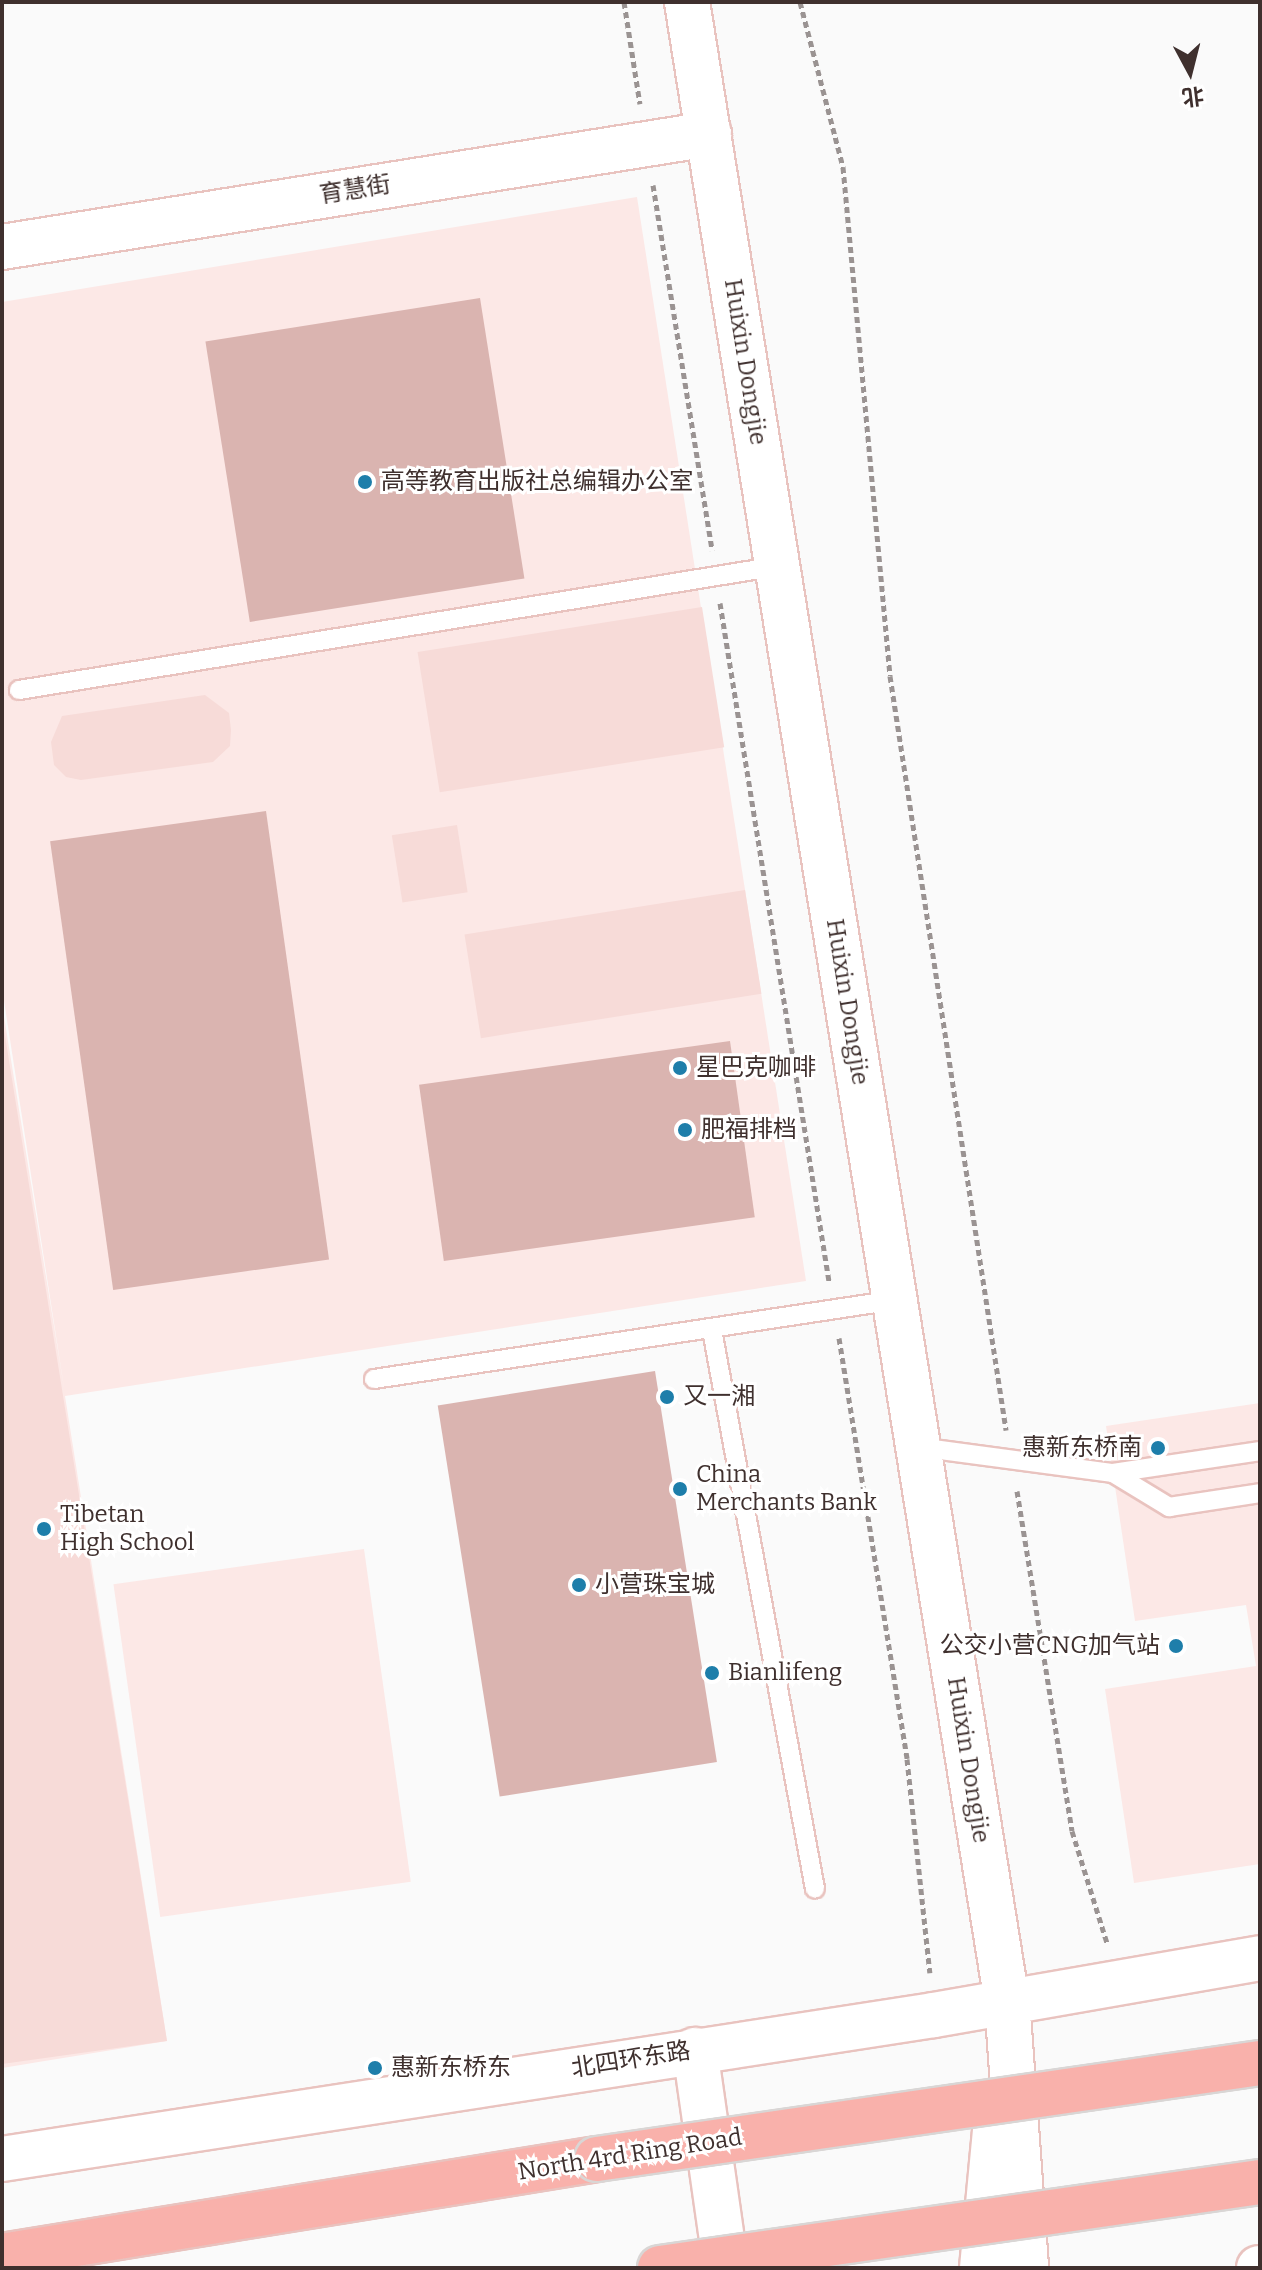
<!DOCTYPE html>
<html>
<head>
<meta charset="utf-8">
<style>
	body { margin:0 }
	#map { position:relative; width:1262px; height:2270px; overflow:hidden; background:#fafafa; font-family:Bitter,"Noto Sans SC",serif }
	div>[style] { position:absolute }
	.built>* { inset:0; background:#fce8e6; transform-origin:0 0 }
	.green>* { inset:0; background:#f7dbd8; transform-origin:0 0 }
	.building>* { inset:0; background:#dab4b0; transform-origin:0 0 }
	.path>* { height:5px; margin-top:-2.5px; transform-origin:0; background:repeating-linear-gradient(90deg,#9a9392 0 6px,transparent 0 10px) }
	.roads { filter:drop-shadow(2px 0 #e9c3bf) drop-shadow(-2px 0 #e9c3bf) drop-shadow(0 2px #e9c3bf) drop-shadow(0 -2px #e9c3bf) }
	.lane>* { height:18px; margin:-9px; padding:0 9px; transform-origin:9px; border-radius:9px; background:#fff }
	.secondary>* { height:44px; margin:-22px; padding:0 22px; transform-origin:22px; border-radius:22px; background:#fff }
	.highway>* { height:44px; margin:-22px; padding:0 22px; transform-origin:22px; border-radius:22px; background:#f9b1ab }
	.bridges { filter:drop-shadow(2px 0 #d9d6d5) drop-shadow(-2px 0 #d9d6d5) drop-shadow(0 2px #d9d6d5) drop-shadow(0 -2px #d9d6d5) }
	.highway-bridge>* { height:44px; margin:-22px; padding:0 22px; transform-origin:22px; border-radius:22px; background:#f9b1ab }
	.dots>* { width:22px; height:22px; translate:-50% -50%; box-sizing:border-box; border:4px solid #fff; border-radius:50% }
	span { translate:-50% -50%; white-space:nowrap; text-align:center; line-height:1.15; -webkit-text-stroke:6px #fff; paint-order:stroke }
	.street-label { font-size:24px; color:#3f302e }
	.poi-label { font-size:24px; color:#3f302e }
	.left { translate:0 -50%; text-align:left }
	.right { translate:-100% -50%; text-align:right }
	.frame { position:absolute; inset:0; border:4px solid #3f302e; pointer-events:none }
	.north { position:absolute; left:1150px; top:32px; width:80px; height:80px; -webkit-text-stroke:6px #fff; paint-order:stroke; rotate:173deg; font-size:22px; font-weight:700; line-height:32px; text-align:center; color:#3f302e }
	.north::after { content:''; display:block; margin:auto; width:28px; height:36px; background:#3f302e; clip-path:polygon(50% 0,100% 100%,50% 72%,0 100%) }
</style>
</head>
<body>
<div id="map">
	<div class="built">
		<div style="clip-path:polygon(637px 197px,806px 1281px,65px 1396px,167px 2041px,2px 2068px,2px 1004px,65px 1394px,2px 988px,2px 302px)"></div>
		<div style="clip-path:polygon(1260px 1403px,1260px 1864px,1134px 1883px,1105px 1689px,1256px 1666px,1246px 1605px,1135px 1621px,1106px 1426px)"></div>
		<div style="left:364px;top:1549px;width:336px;height:253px;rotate:82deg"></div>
	</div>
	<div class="green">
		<div style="left:702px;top:607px;width:142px;height:288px;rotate:81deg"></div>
		<div style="clip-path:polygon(205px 695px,229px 713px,231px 730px,230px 746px,213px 762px,81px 780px,66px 777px,54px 765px,51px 742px,62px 716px)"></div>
		<div style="left:457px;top:825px;width:68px;height:66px;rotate:81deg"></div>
		<div style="left:745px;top:890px;width:105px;height:284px;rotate:81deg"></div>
		<div style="clip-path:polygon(2px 1017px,167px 2041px,2px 2064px)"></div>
	</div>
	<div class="building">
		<div style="left:480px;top:298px;width:284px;height:278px;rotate:81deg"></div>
		<div style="left:266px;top:811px;width:453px;height:218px;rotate:82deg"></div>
		<div style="left:730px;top:1041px;width:178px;height:314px;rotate:82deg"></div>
		<div style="left:655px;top:1371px;width:396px;height:220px;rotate:81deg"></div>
	</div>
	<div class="path">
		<div style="left:624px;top:2px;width:103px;rotate:81.1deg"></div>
		<div style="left:800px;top:2px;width:171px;rotate:75.4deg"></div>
		<div style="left:843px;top:167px;width:511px;rotate:84.72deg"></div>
		<div style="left:890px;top:676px;width:763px;rotate:81.25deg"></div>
		<div style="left:653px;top:185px;width:370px;rotate:80.8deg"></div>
		<div style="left:720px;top:603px;width:687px;rotate:80.87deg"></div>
		<div style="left:839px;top:1338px;width:426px;rotate:80.8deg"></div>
		<div style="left:907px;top:1759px;width:215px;rotate:83.9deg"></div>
		<div style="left:1017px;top:1491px;width:344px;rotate:80.8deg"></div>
		<div style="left:1072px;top:1831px;width:117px;rotate:72.6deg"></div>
	</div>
	<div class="roads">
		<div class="lane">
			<div style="left:19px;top:690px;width:769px;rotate:-9.28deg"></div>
			<div style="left:712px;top:1330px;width:568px;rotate:79.56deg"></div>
			<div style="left:374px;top:1379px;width:527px;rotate:-8.62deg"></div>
			<div style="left:918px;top:1447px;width:197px;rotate:7.6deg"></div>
			<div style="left:1113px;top:1473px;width:149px;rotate:-8.5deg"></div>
			<div style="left:1113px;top:1473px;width:66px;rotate:31.3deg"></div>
			<div style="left:1169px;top:1507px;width:92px;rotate:-8.7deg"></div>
		</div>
		<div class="secondary">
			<div style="left:687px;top:2px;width:2024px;rotate:80.91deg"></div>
			<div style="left:1007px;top:2001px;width:268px;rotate:85.9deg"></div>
			<div style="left:2px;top:247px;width:716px;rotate:-9.08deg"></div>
			<div style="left:695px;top:2050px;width:220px;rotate:81.9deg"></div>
			<div style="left:2px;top:2159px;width:943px;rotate:-8.78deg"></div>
			<div style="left:934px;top:2015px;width:331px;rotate:-9.9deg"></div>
			<div style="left:982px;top:2268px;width:138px;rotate:-84.6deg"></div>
			<div style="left:1259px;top:2268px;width:1px"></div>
		</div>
		<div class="highway">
			<div style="left:2px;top:2256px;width:603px;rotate:-9.26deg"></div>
		</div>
	</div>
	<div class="bridges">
		<div class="highway-bridge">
			<div style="left:597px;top:2159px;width:670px;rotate:-8.24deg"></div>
			<div style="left:660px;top:2268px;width:606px;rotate:-8.16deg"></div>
		</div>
	</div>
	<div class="dots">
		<div style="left:365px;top:482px;background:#1e7eaa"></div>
		<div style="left:680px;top:1068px;background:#1e7eaa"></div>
		<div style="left:685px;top:1130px;background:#1e7eaa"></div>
		<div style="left:667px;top:1397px;background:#1e7eaa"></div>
		<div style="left:1158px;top:1448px;background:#1e7eaa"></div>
		<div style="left:680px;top:1489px;background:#1e7eaa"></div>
		<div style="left:44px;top:1529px;background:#1e7eaa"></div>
		<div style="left:579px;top:1585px;background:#1e7eaa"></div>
		<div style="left:1176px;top:1646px;background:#1e7eaa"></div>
		<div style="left:712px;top:1673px;background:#1e7eaa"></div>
		<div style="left:375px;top:2068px;background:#1e7eaa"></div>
	</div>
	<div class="street-label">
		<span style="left:355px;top:190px;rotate:-9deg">育慧街</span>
		<span style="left:745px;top:362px;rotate:81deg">Huixin Dongjie</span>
		<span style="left:847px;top:1002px;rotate:81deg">Huixin Dongjie</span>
		<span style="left:968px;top:1760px;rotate:81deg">Huixin Dongjie</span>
		<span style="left:631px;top:2060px;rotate:-9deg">北四环东路</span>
		<span style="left:630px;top:2155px;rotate:-9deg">North 4rd Ring Road</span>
	</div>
	<div class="poi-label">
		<span class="left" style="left:381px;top:482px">高等教育出版社总编辑办公室</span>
		<span class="left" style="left:696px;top:1068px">星巴克咖啡</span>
		<span class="left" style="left:701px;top:1130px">肥福排档</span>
		<span class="left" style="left:683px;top:1397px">又一湘</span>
		<span class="right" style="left:1142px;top:1448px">惠新东桥南</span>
		<span class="left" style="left:696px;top:1489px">China<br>Merchants Bank</span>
		<span class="left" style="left:60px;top:1529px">Tibetan<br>High School</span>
		<span class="left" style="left:595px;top:1585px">小营珠宝城</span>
		<span class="right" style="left:1160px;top:1646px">公交小营CNG加气站</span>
		<span class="left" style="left:728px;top:1673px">Bianlifeng</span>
		<span class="left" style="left:391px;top:2068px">惠新东桥东</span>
	</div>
	<div class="frame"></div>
	<div class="north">北</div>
</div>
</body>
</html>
